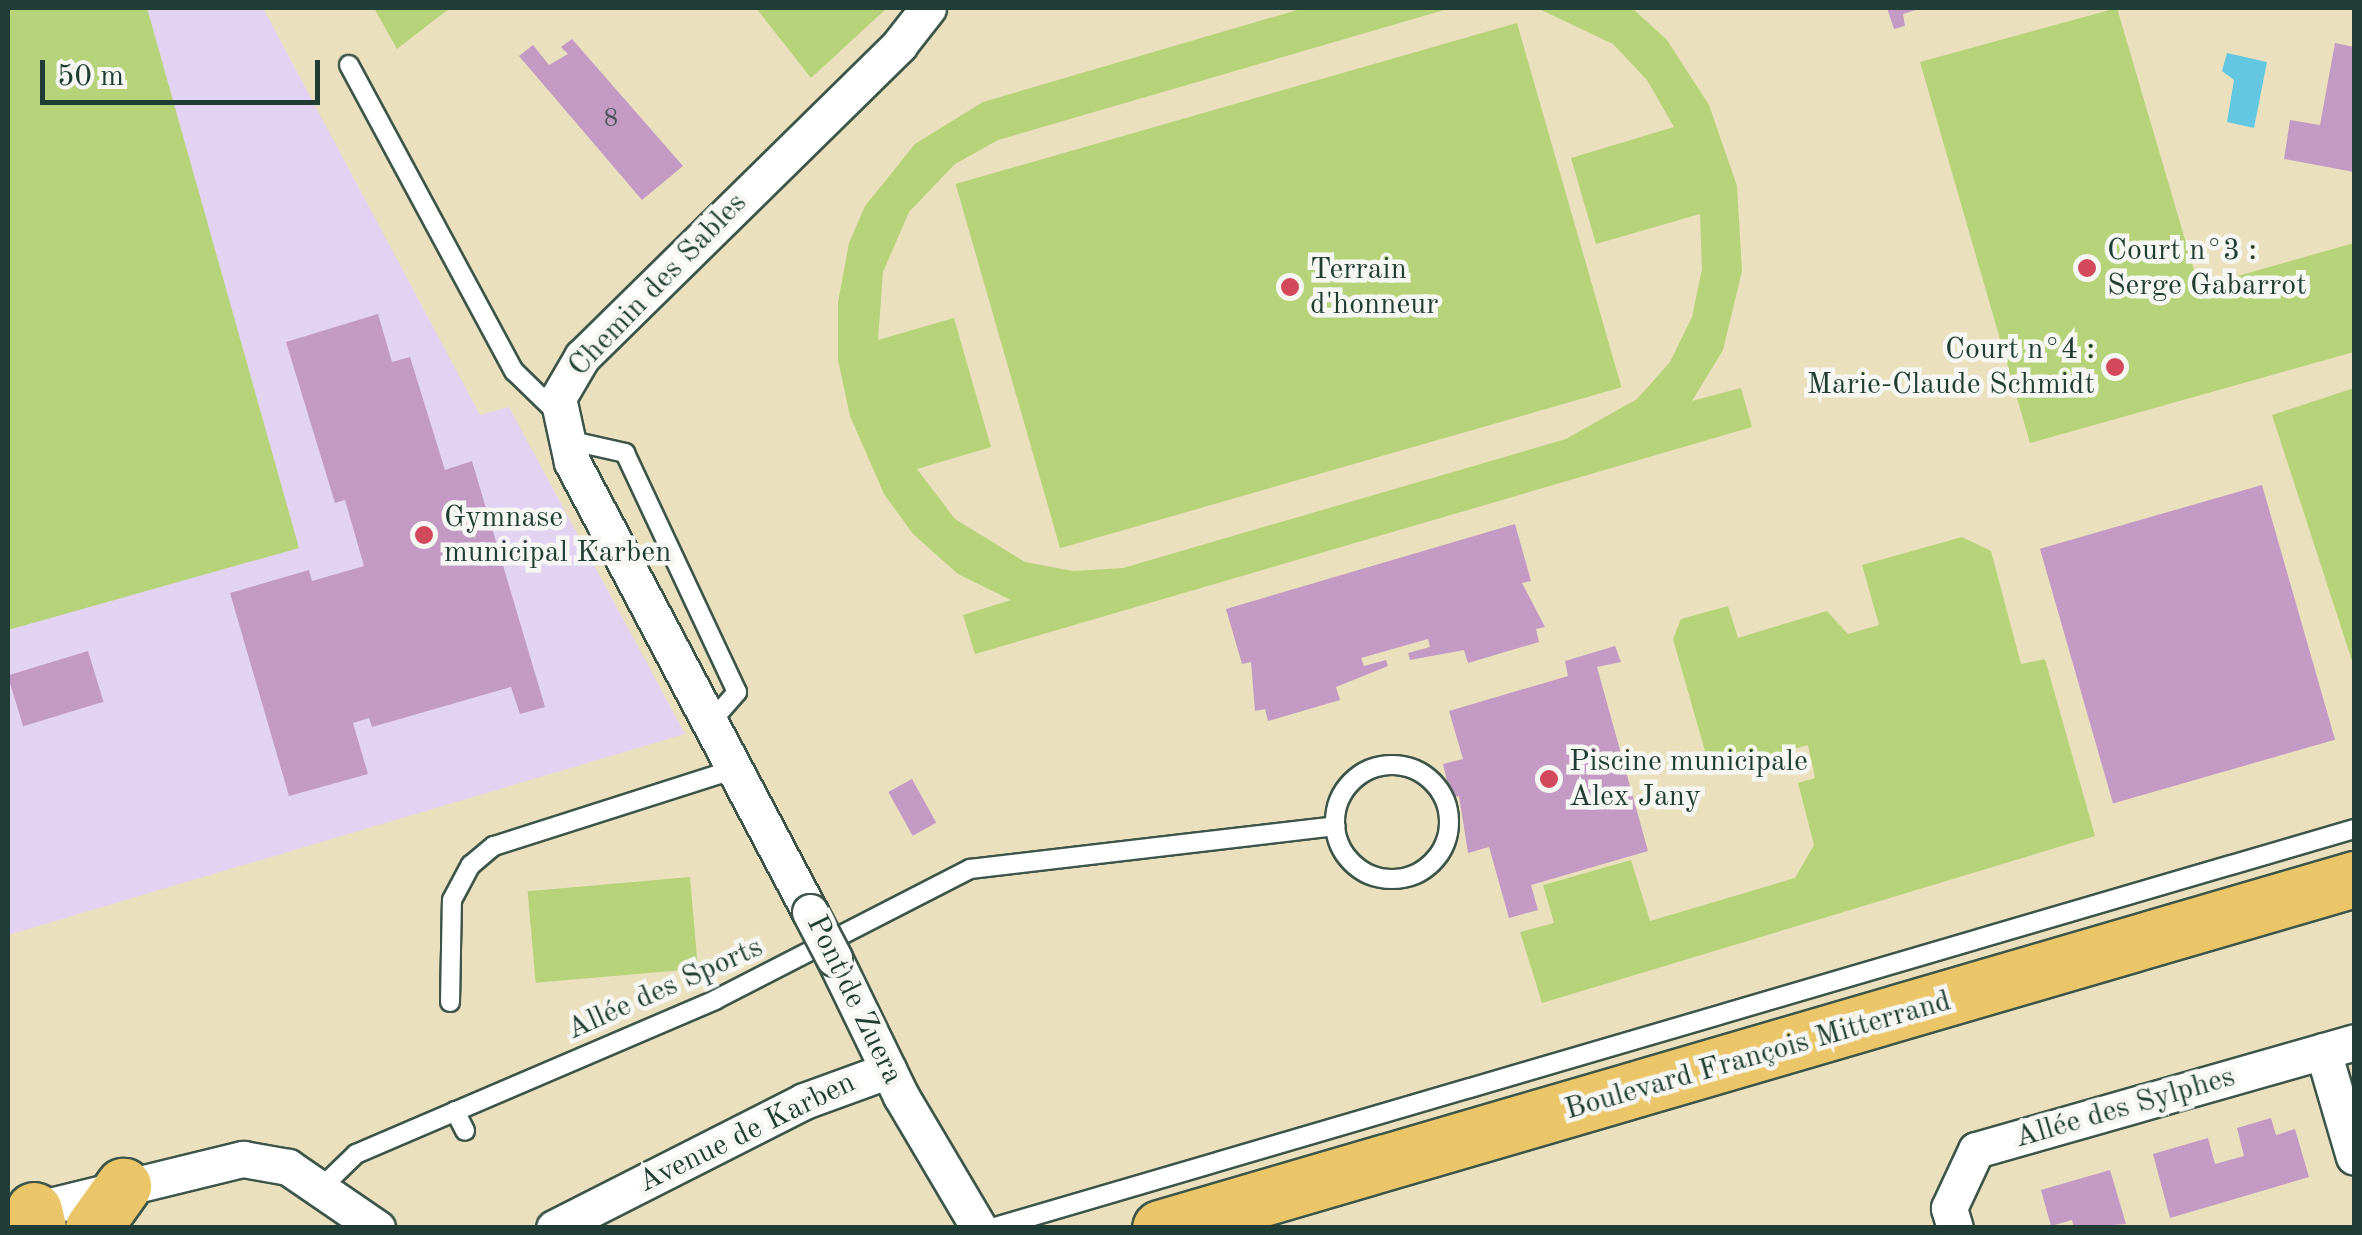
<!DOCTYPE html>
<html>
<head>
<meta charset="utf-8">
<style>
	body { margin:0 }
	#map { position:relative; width:2362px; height:1235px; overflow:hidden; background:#eae0be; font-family:"Old Standard TT",serif }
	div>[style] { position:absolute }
	.built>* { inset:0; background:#e3d3f2 }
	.green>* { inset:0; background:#b6d379; transform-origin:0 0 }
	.water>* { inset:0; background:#63c7e1 }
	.building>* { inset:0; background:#c29ac4; transform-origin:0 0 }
	.roads { filter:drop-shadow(2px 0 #3d5549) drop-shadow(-2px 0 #3d5549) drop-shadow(0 2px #3d5549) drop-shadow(0 -2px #3d5549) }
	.lane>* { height:18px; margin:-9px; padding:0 9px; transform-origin:9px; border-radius:9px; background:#fff }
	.lane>.ring { margin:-9px; padding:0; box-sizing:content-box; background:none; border:18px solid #fff; border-radius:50% }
	.street>* { height:35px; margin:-17.5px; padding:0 17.5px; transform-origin:17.5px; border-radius:17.5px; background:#fff }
	.primary>* { height:55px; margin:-27.5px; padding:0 27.5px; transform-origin:27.5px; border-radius:27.5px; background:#ebc669 }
	.bridges { filter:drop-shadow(2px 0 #3d5549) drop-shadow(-2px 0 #3d5549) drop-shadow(0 2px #3d5549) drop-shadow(0 -2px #3d5549) }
	.street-bridge>* { height:35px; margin:-17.5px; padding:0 17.5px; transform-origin:17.5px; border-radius:17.5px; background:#fff }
	.dots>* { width:28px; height:28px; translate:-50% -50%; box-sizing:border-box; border:5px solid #f6f6f2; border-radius:50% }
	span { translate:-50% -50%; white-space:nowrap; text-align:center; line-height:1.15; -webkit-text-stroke:9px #f6f6f2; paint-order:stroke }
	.number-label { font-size:25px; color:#485458 }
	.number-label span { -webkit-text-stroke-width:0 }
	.poi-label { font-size:30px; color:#1f3d34 }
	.left { translate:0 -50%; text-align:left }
	.right { translate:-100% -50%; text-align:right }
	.street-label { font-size:30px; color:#1f3d34 }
	.frame { position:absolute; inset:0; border:10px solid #1f3d34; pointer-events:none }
	.scale { position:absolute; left:40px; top:60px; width:280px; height:45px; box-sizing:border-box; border:5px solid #1f3d34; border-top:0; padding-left:12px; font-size:30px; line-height:35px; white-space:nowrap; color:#1f3d34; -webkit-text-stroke:8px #f6f6f2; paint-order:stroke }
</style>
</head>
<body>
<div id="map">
	<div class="built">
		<div style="clip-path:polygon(8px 8px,263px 8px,480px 415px,509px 407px,685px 734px,8px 935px)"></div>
	</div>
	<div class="green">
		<div style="clip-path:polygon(8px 8px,147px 8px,299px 548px,8px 630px)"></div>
		<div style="clip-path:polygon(374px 8px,450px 8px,397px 49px)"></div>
		<div style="clip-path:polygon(756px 8px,887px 8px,811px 78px)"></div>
		<div style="clip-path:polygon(1304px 8px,1451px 8px,998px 140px,955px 164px,909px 212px,883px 272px,878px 340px,954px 318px,991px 447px,917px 469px,955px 519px,1025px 562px,1073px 571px,1123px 568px,1566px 439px,1637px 399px,1670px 362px,1692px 317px,1702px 269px,1700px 214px,1596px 244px,1571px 158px,1674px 127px,1647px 80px,1613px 44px,1537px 8px,1632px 8px,1667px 40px,1709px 105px,1737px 186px,1742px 271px,1723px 350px,1692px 401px,1741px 388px,1752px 427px,975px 654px,963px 615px,1011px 600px,958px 574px,913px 534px,884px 494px,850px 416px,838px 360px,838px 302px,849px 243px,865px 206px,915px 144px,983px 102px)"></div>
		<div style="clip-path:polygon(2117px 8px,2199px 287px,2354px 243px,2354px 352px,2030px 443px,1920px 62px)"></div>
		<div style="left:1517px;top:23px;width:379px;height:584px;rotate:74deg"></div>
		<div style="clip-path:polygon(2354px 388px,2354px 667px,2272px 415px)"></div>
		<div style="clip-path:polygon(1962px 537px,1991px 551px,2021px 664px,2045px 659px,2095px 836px,1542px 1003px,1520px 932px,1554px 923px,1543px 885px,1631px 860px,1650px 921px,1795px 878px,1814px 845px,1798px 783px,1815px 778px,1808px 745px,1711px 772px,1673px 639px,1681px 619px,1728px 606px,1738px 638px,1827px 611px,1848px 634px,1879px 625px,1862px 565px)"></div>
		<div style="left:690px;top:877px;width:92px;height:163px;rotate:85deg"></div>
	</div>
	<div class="water">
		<div style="clip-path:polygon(2227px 53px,2267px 62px,2254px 128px,2227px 122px,2234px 80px,2222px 71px)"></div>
	</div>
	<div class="building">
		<div style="clip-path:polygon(1887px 8px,1922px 8px,1903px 14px,1905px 26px,1894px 29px)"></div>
		<div style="clip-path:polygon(572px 39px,683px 166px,642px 200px,519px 56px,533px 45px,549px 65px,568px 54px,561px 47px)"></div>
		<div style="clip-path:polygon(2335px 43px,2354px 47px,2354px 172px,2284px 159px,2290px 120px,2320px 125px)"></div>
		<div style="clip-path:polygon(378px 314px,392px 362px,410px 357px,445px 470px,472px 461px,545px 707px,520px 714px,511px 687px,372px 727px,369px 718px,353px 723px,368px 774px,289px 796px,230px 593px,309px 570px,312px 581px,364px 566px,345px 500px,335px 503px,286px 342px)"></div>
		<div style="left:2262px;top:485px;width:265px;height:231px;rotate:74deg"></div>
		<div style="clip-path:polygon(1515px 524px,1531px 581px,1522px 583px,1545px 627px,1536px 629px,1539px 642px,1468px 663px,1464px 650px,1410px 660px,1408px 653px,1430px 647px,1428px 639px,1361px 658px,1364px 666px,1386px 660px,1388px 666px,1336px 687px,1340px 700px,1268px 721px,1265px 709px,1255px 711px,1251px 662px,1242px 664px,1226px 609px)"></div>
		<div style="clip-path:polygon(1615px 646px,1621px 662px,1597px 667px,1648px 851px,1531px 885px,1538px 910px,1509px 918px,1489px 847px,1468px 853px,1459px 796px,1451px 798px,1443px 764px,1463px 759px,1449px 711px,1568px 676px,1565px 661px)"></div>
		<div style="left:88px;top:651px;width:53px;height:84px;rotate:73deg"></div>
		<div style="left:912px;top:779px;width:50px;height:27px;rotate:61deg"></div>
		<div style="clip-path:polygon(2271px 1118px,2276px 1135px,2295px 1129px,2309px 1177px,2170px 1218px,2153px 1154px,2208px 1138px,2215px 1164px,2244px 1156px,2237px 1128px)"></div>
		<div style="clip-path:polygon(2110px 1170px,2126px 1224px,2074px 1228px,2072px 1220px,2051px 1226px,2041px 1190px)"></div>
	</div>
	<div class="roads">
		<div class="lane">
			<div style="left:349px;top:65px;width:348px;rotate:61.7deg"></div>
			<div style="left:514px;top:371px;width:60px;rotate:44.3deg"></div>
			<div style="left:563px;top:439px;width:64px;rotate:12.7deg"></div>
			<div style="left:625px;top:453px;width:264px;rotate:64.9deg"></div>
			<div style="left:737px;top:692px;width:37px;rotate:131deg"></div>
			<div class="ring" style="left:1335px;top:765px;width:96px;height:96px"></div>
			<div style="left:450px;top:1002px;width:102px;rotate:-88.9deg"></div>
			<div style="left:452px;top:900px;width:40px;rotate:-62deg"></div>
			<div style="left:471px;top:865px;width:30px;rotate:-40deg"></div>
			<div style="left:494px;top:846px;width:257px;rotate:-17.7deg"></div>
			<div style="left:455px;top:1111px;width:22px;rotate:63deg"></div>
			<div style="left:323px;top:1186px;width:46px;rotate:-44.1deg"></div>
			<div style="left:356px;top:1154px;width:391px;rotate:-23.2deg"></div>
			<div style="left:715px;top:1000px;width:287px;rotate:-27.2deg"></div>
			<div style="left:970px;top:869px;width:368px;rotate:-6.7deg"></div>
			<div style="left:992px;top:1228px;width:1419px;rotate:-16.33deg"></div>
		</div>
		<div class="street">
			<div style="left:810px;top:912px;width:509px;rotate:-117.87deg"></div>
			<div style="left:572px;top:462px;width:66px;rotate:-102.3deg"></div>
			<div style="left:558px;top:398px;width:48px;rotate:-59.7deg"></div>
			<div style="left:582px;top:357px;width:445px;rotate:-44.5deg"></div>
			<div style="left:899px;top:45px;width:47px;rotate:-51.9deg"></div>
			<div style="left:834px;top:958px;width:153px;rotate:64.1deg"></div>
			<div style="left:901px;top:1096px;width:153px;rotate:59.4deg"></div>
			<div style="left:2323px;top:1051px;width:110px;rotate:73.7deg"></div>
			<div style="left:13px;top:1215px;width:237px;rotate:-13.7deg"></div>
			<div style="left:243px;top:1159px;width:46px;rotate:10.1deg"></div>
			<div style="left:288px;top:1167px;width:108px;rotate:34.4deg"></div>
			<div style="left:554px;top:1228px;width:280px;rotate:-26.9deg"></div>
			<div style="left:804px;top:1101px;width:90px;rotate:-20deg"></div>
			<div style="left:1955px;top:1228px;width:21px;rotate:-107deg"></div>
			<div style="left:1949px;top:1208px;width:64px;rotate:-65deg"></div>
			<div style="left:1976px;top:1150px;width:393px;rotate:-15.9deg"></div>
		</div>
		<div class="primary">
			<div style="left:34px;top:1210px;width:18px;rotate:77deg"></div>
			<div style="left:93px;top:1228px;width:52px;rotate:-54.5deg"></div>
			<div style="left:1160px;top:1228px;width:1244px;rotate:-16.29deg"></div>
		</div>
	</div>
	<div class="bridges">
		<div class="street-bridge">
			<div style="left:810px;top:912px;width:52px;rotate:62.4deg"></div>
		</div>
	</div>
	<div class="dots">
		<div style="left:2087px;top:268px;background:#d1495b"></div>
		<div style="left:1290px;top:287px;background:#d1495b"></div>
		<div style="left:2115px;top:367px;background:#d1495b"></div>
		<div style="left:424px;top:535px;background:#d1495b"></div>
		<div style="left:1549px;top:779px;background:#d1495b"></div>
	</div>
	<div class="number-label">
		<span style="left:611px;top:120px">8</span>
	</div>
	<div class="poi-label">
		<span class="left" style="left:2107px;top:268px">Court n°3 :<br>Serge Gabarrot</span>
		<span class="left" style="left:1310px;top:287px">Terrain<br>d'honneur</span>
		<span class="right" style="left:2095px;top:367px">Court n°4 :<br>Marie-Claude Schmidt</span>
		<span class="left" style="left:444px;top:535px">Gymnase<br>municipal Karben</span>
		<span class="left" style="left:1569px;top:779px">Piscine municipale<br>Alex Jany</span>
	</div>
	<div class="street-label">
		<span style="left:658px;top:285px;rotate:-46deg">Chemin des Sables</span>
		<span style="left:665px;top:989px;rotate:-24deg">Allée des Sports</span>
		<span style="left:854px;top:1000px;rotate:64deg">Pont de Zuera</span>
		<span style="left:1758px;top:1056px;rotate:-16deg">Boulevard François Mitterrand</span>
		<span style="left:2125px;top:1108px;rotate:-16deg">Allée des Sylphes</span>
		<span style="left:747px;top:1133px;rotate:-26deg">Avenue de Karben</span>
	</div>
	<div class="frame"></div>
	<div class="scale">50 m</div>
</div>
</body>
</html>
